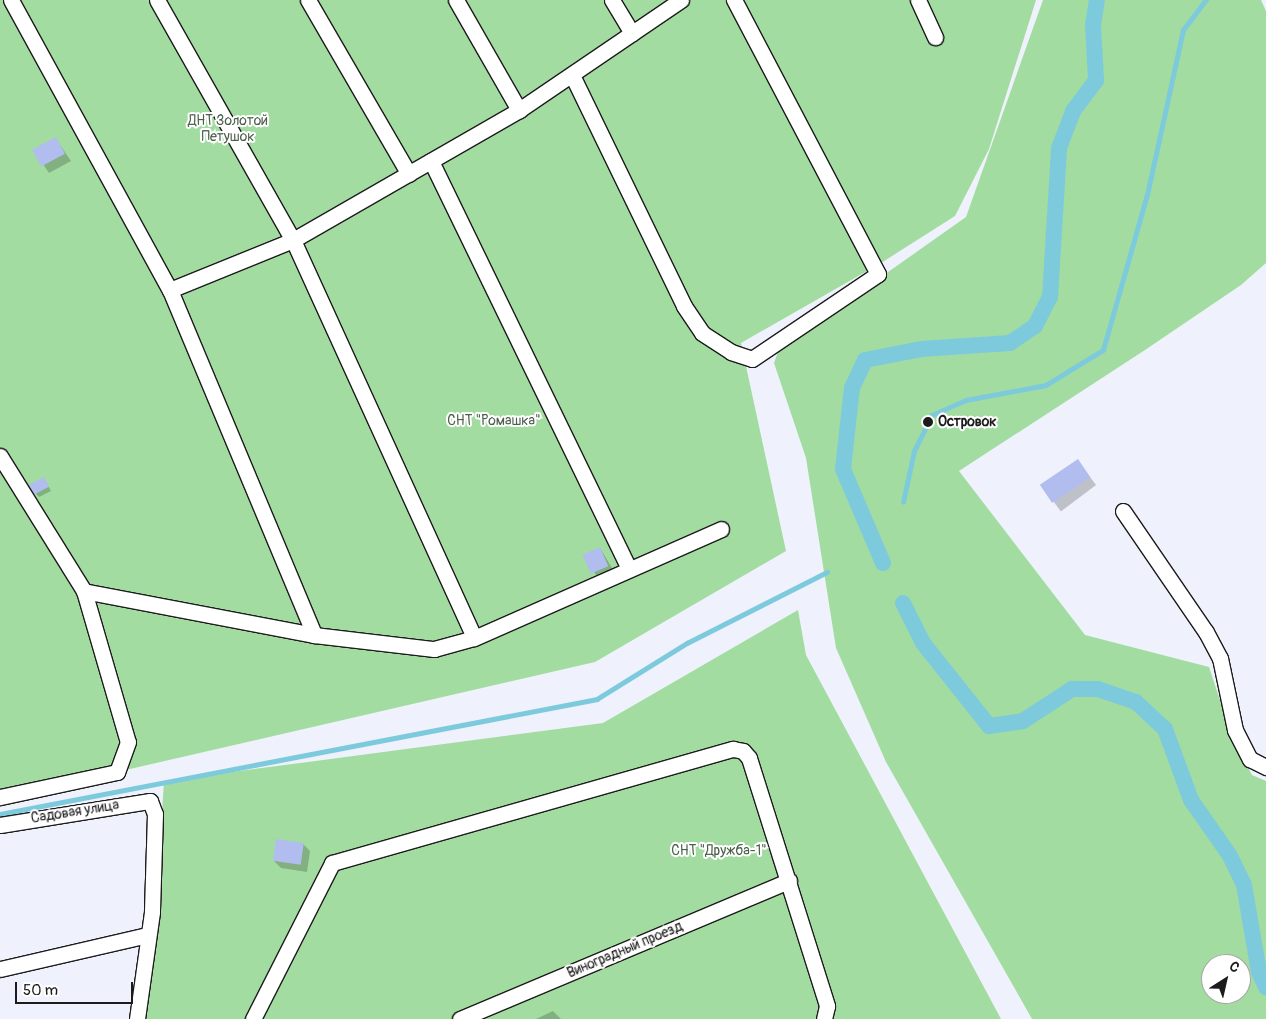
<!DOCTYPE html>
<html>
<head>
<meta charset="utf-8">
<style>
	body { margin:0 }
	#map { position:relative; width:1266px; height:1019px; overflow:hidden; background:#eff2fc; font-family:Pangolin,sans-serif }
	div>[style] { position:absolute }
	.green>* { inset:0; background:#a3dca1 }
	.shadow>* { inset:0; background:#0003; transform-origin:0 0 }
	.stream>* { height:4.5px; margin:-2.25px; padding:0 2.25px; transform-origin:2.25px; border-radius:2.25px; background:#7ecadd }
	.canal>* { height:16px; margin:-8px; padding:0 8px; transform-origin:8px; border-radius:8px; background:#7ecadd }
	.building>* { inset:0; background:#b1bdee; transform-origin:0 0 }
	.roads { filter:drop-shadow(1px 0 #1c1c1c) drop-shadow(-1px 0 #1c1c1c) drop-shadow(0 1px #1c1c1c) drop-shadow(0 -1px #1c1c1c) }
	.minor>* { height:15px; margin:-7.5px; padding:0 7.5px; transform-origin:7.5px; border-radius:7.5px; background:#fff }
	.dots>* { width:14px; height:14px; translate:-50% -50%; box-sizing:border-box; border:2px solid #fff; border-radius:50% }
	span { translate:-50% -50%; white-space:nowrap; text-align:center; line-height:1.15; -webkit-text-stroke:4px #fff; paint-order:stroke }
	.park-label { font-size:14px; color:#4b5f4b }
	.poi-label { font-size:14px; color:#1c1c1c; font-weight:700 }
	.left { translate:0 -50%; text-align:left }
	.street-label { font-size:14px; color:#1c1c1c }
	.north { position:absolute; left:1201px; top:954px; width:50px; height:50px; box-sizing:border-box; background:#fff; border:1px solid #a4a4a4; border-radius:50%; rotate:35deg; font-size:14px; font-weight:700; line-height:20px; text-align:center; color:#1c1c1c }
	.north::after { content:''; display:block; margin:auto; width:18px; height:22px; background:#1c1c1c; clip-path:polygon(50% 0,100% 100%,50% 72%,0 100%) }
	.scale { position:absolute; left:15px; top:982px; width:118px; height:22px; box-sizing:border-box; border:2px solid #1c1c1c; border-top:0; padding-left:6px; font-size:15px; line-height:18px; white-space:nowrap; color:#1c1c1c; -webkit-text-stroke:4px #fff; paint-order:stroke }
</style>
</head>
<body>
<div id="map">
	<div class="green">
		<div style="clip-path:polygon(0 0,1036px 0,989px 149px,955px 216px,881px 263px,741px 343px,786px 551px,595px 662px,117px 772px,0 795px)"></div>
		<div style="clip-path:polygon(evenodd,1043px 0,1261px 0,1266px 11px,1266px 263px,1241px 285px,1145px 350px,959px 471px,1085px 635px,1209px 667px,1234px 742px,1252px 775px,1266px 781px,1266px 1019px,1032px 1019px,886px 762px,836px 648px,806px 458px,774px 363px,779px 349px,966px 217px,1043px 0,1211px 964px,1241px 964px,1241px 994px,1211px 994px,1211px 964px)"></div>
		<div style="clip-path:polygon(798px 610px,806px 655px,1001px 1019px,144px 1019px,155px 928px,164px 781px,603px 723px)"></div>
	</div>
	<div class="shadow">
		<div style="clip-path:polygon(56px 139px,71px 161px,49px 173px,34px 151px)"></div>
		<div style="left:1078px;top:461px;width:30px;height:44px;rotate:53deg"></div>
		<div style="clip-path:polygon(44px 478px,51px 491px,39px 497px,36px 494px)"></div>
		<div style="clip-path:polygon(600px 548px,615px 573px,599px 580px,584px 555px)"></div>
		<div style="clip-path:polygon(303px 844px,310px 851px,307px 872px,281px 868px,274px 861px)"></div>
		<div style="clip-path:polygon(553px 1011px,561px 1019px,536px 1019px)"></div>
	</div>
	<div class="stream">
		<div style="left:903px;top:502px;width:52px;rotate:-77.8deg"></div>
		<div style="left:914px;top:451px;width:40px;rotate:-63.4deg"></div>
		<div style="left:932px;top:415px;width:37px;rotate:-24deg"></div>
		<div style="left:966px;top:400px;width:81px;rotate:-10.6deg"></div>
		<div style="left:1046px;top:385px;width:67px;rotate:-31.6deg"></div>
		<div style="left:1103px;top:350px;width:161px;rotate:-74.2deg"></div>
		<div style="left:1147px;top:195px;width:169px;rotate:-77.7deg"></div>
		<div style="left:1183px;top:30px;width:38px;rotate:-53deg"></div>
		<div style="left:0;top:814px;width:608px;rotate:-10.9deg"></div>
		<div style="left:597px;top:699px;width:106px;rotate:-31.9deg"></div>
		<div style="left:687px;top:643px;width:157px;rotate:-26.9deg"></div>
	</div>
	<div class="canal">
		<div style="left:883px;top:563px;width:102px;rotate:-113.1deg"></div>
		<div style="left:843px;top:469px;width:81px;rotate:-83.7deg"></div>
		<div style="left:852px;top:388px;width:31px;rotate:-65deg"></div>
		<div style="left:865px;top:360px;width:57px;rotate:-11.1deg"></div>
		<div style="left:921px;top:349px;width:89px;rotate:-3.9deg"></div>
		<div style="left:1010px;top:343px;width:30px;rotate:-34deg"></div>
		<div style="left:1035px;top:326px;width:33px;rotate:-63deg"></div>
		<div style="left:1050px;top:297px;width:149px;rotate:-86.5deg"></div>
		<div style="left:1059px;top:148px;width:40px;rotate:-69deg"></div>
		<div style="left:1073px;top:111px;width:39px;rotate:-53deg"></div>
		<div style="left:1096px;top:80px;width:55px;rotate:-93.1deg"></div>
		<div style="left:1093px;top:25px;width:25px;rotate:-81deg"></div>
		<div style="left:903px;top:603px;width:45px;rotate:63.4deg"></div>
		<div style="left:923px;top:643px;width:106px;rotate:51.5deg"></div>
		<div style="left:989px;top:726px;width:34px;rotate:-8deg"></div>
		<div style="left:1023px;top:721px;width:59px;rotate:-33.1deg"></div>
		<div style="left:1072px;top:689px;width:26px"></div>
		<div style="left:1098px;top:689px;width:40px;rotate:18.9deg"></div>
		<div style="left:1136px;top:702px;width:40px;rotate:43deg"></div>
		<div style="left:1165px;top:729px;width:76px;rotate:69.9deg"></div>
		<div style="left:1191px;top:800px;width:68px;rotate:55.1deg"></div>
		<div style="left:1230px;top:856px;width:32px;rotate:64deg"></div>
		<div style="left:1244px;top:885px;width:88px;rotate:80.2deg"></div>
		<div style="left:1259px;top:972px;width:17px;rotate:65deg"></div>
	</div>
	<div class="building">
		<div style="left:56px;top:137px;width:19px;height:27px;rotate:62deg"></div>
		<div style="left:1078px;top:459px;width:22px;height:46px;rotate:56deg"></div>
		<div style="left:44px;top:477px;width:11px;height:17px;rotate:63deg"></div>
		<div style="left:600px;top:547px;width:21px;height:19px;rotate:67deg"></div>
		<div style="left:276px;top:839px;width:28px;height:22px;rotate:8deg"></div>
	</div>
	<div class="roads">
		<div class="minor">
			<div style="left:11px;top:0;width:331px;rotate:61.3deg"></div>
			<div style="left:170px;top:290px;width:374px;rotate:67.3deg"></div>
			<div style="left:314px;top:635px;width:234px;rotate:-169.2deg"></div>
			<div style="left:157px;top:0;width:276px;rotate:60.5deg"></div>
			<div style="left:293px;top:240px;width:437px;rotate:65.5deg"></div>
			<div style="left:308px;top:0;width:201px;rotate:59.9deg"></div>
			<div style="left:456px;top:0;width:127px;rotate:60.2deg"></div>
			<div style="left:612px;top:0;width:39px;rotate:59deg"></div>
			<div style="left:918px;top:0;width:41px;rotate:65.3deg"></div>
			<div style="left:572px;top:75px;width:257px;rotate:64.1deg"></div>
			<div style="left:684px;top:306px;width:32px;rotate:56deg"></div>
			<div style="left:702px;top:333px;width:35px;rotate:33deg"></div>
			<div style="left:731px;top:352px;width:22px;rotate:18deg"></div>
			<div style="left:752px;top:359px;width:152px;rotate:-34deg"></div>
			<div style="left:878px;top:274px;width:310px;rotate:-117.7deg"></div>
			<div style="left:431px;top:161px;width:453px;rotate:64.1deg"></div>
			<div style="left:170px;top:290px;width:133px;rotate:-22.1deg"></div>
			<div style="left:293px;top:240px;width:261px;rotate:-29.9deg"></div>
			<div style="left:519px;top:110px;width:196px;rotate:-34.2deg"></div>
			<div style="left:0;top:456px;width:159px;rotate:58.1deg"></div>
			<div style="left:84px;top:591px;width:157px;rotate:73.8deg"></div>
			<div style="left:128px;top:742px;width:32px;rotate:110deg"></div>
			<div style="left:117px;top:772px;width:120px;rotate:167.9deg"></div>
			<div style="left:1123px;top:511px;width:147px;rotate:55.6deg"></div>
			<div style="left:1206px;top:632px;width:30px;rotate:62deg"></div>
			<div style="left:1220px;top:658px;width:74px;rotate:78.2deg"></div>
			<div style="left:1235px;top:730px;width:33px;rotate:63deg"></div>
			<div style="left:1250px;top:759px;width:18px;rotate:27deg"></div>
			<div style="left:314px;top:635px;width:121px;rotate:6.7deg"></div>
			<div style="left:434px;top:649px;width:41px;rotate:-15.4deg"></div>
			<div style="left:474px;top:638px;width:270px;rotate:-23.8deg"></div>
			<div style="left:0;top:825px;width:152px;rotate:-9.1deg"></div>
			<div style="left:150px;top:801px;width:14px;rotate:69deg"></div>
			<div style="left:155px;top:814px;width:98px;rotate:91.8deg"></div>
			<div style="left:152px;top:912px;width:108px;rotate:98deg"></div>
			<div style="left:0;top:969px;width:151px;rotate:-13deg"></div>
			<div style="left:253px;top:1019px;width:175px;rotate:-63.1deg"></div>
			<div style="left:332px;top:863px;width:417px;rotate:-15.9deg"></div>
			<div style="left:733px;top:749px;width:10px;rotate:11deg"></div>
			<div style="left:743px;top:751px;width:9px;rotate:49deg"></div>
			<div style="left:749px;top:758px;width:260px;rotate:72.5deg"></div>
			<div style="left:827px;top:1006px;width:13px;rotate:103deg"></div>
			<div style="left:460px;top:1019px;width:357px;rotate:-22.8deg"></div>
		</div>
	</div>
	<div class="dots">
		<div style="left:928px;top:422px;background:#1c1c1c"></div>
	</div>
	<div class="park-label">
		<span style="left:228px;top:129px">ДНТ Золотой<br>Петушок</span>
		<span style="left:494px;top:421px">СНТ "Ромашка"</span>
		<span style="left:719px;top:851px">СНТ "Дружба-1"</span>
	</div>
	<div class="poi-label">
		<span class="left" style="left:938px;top:422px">Островок</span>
	</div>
	<div class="street-label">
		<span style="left:75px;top:812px;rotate:-9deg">Садовая улица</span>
		<span style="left:625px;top:950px;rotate:-23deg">Виноградный проезд</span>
	</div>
	<div class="north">С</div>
	<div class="scale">50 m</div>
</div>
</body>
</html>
